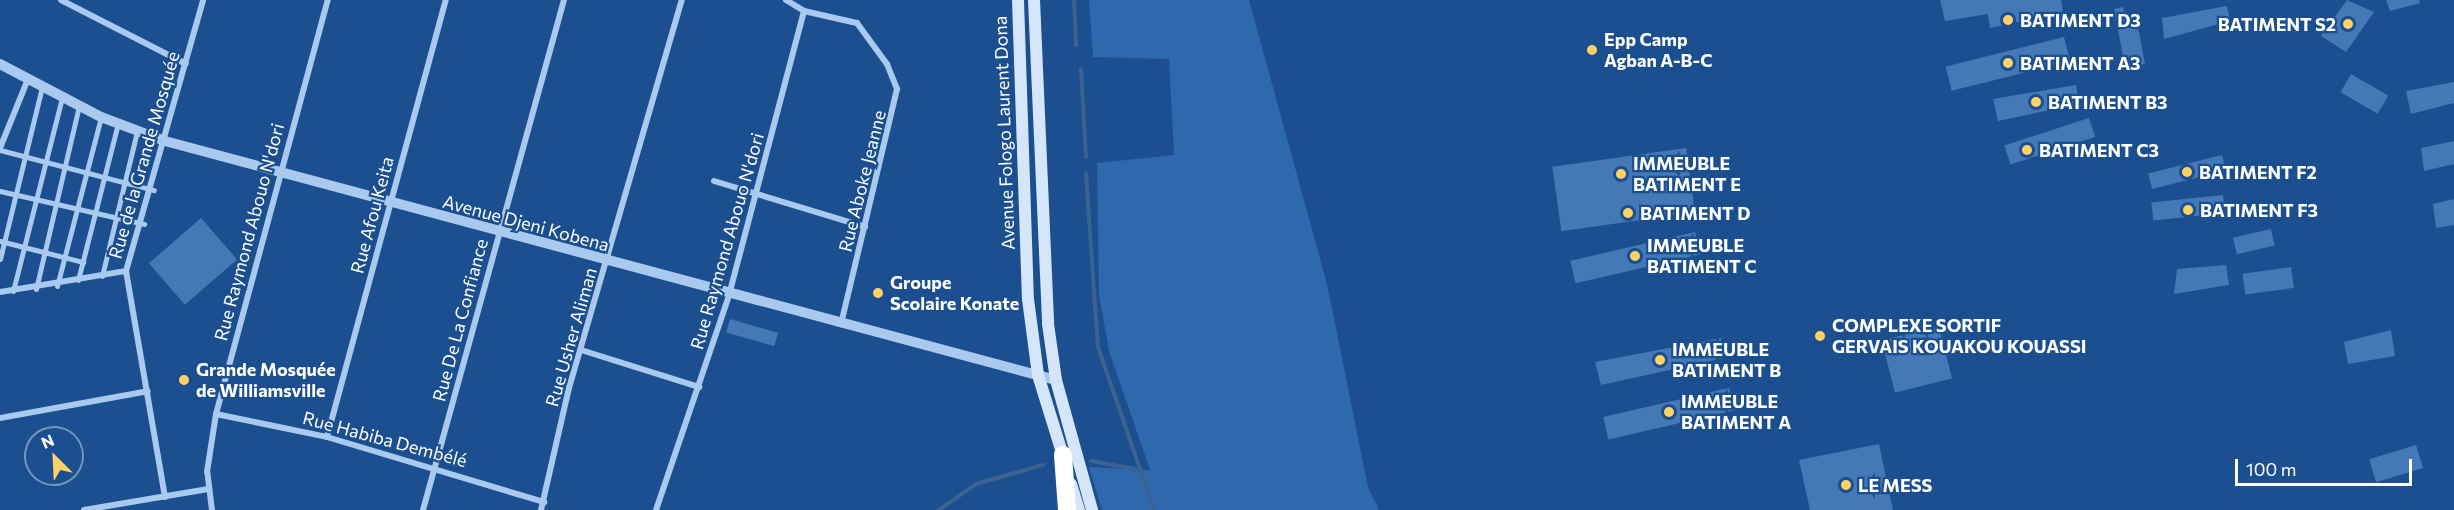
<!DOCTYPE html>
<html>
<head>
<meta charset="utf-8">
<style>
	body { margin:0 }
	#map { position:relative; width:2454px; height:510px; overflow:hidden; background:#1b4f8f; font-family:Commissioner,sans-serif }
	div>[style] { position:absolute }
	.green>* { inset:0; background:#2e69ad }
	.stream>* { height:4px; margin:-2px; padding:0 2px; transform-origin:2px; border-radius:2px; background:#3c6290 }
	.building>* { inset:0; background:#4478b7; transform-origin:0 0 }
	.pedestrian>* { height:5px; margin:-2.5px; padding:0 2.5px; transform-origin:2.5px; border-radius:2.5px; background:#a9c9ee }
	.minor>* { height:6px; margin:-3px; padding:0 3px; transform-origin:3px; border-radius:3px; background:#a9c9ee }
	.tertiary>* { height:10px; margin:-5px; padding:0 5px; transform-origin:5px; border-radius:5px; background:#a9c9ee }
	.secondary>* { height:12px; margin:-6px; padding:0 6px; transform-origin:6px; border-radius:6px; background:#d6e6fa }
	.motorway>* { height:18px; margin:-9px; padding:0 9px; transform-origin:9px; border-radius:9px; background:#fff }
	.dots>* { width:16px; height:16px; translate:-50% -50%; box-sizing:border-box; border:3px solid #1b4f8f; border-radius:50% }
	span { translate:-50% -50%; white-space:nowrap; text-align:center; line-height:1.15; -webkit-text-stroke:4.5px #1b4f8f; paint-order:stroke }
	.poi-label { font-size:18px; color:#fff; font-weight:700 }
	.left { translate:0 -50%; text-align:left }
	.right { translate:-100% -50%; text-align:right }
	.street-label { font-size:18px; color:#fff }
	.north { position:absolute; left:24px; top:426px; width:60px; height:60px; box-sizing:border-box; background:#1b4f8f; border:2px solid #7695bc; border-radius:50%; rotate:336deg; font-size:16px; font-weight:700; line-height:24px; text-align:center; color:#fff }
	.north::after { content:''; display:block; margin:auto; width:21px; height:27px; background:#ffd166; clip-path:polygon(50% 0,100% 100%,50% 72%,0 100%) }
	.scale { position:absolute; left:2235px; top:459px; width:177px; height:27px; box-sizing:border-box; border:3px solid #fff; border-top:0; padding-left:8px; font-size:18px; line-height:21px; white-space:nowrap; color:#fff; -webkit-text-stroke:4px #1b4f8f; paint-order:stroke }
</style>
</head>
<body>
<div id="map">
	<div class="green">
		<div style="clip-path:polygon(1089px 0,1249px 0,1327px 284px,1368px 487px,1379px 510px,1102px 510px,1089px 467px,1150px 470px,1109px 351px,1099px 295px,1097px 163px,1174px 155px,1169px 59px,1093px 57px)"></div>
	</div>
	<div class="stream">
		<div style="left:1074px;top:0;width:45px;rotate:87.5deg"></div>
		<div style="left:1081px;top:69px;width:88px;rotate:86.7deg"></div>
		<div style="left:1086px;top:173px;width:174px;rotate:86.1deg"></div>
		<div style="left:1098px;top:347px;width:172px;rotate:71deg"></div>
		<div style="left:1091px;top:461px;width:51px;rotate:10.2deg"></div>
		<div style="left:939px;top:510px;width:45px;rotate:-35.1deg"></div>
		<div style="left:976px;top:484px;width:70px;rotate:-15.8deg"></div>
	</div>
	<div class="building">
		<div style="clip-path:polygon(1940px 0,2061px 0,2063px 12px,1990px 28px,1988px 14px,1945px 21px)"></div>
		<div style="clip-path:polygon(2347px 0,2374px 12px,2346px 52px,2321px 36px)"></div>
		<div style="clip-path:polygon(2386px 0,2419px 0,2420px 3px,2390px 11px)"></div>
		<div style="clip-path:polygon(2227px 6px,2230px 21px,2164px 39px,2162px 18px)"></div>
		<div style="clip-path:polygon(2123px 7px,2127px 24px,2137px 22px,2145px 64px,2125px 67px,2114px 9px)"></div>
		<div style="left:2064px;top:37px;width:25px;height:122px;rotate:76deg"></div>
		<div style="left:2351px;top:74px;width:43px;height:21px;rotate:30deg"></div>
		<div style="clip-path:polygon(2454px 82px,2454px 103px,2411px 114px,2406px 91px)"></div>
		<div style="clip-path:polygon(2076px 85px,2079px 104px,1998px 121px,1993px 99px)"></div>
		<div style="left:2089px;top:118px;width:20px;height:89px;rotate:72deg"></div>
		<div style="clip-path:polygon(2454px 141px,2454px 164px,2424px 171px,2421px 148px)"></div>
		<div style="left:1686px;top:148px;width:65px;height:135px;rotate:82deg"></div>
		<div style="left:2222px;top:155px;width:16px;height:76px;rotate:76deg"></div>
		<div style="left:2223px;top:195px;width:18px;height:72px;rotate:84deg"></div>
		<div style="clip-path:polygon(2454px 199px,2454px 225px,2436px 228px,2433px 204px)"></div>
		<div style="left:201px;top:218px;width:55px;height:69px;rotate:49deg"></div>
		<div style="left:2271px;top:229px;width:17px;height:39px;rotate:77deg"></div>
		<div style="left:1695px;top:232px;width:23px;height:128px;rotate:77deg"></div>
		<div style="clip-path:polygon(2226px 265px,2229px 285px,2174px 294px,2177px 269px)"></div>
		<div style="left:2291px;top:267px;width:21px;height:49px;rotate:82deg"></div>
		<div style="left:730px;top:319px;width:50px;height:14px;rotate:16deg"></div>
		<div style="left:1939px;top:326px;width:54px;height:59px;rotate:76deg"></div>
		<div style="clip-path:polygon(2391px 330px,2395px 356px,2348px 364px,2344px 342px)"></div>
		<div style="clip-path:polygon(1721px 338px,1724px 358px,1601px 385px,1595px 362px)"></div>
		<div style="left:1729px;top:388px;width:23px;height:129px;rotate:77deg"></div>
		<div style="clip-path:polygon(1879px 444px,1893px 510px,1810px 510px,1799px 460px)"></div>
		<div style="left:2416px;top:445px;width:24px;height:49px;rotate:73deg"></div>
	</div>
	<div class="pedestrian">
		<div style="left:0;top:150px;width:159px;rotate:14.6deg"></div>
		<div style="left:0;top:191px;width:148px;rotate:12.9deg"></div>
		<div style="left:0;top:241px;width:86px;rotate:14.2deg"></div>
		<div style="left:0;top:259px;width:177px;rotate:-76.3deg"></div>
		<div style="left:102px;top:276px;width:149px;rotate:-76.4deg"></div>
		<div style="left:78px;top:280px;width:162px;rotate:-75.7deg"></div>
		<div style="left:57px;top:286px;width:175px;rotate:-75.4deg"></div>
		<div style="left:36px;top:289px;width:188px;rotate:-76.8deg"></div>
		<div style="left:13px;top:291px;width:199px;rotate:-75.8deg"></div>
	</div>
	<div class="minor">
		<div style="left:61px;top:0;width:140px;rotate:27.1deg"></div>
		<div style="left:786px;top:0;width:21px;rotate:31deg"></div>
		<div style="left:804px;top:11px;width:54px;rotate:12.8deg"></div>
		<div style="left:857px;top:23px;width:51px;rotate:53.8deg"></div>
		<div style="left:887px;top:64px;width:27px;rotate:68deg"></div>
		<div style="left:897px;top:89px;width:242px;rotate:103.4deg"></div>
		<div style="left:0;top:148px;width:74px;rotate:-67.9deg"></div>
		<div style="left:714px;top:181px;width:158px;rotate:16.9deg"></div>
		<div style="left:0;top:292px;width:128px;rotate:-9.5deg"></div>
		<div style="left:581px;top:350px;width:124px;rotate:17.4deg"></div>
		<div style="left:216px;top:414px;width:113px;rotate:11.7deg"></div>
		<div style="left:327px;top:437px;width:227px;rotate:16.7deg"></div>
		<div style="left:0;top:418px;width:150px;rotate:-10.3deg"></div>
		<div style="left:327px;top:437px;width:453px;rotate:-74.8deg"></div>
		<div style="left:165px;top:497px;width:229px;rotate:-99.8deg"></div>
		<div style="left:126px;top:271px;width:282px;rotate:-74.1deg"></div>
		<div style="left:84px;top:510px;width:126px;rotate:-9.6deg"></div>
		<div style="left:212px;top:510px;width:38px;rotate:-97deg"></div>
		<div style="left:207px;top:472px;width:59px;rotate:-81.2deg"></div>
		<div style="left:216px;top:414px;width:429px;rotate:-74.9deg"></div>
		<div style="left:423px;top:510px;width:529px;rotate:-74.55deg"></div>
		<div style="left:541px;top:510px;width:125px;rotate:-77.1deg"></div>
		<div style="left:569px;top:388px;width:404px;rotate:-73.8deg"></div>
		<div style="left:656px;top:510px;width:227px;rotate:-71.2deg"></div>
		<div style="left:729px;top:295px;width:294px;rotate:-75.2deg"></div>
	</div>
	<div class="tertiary">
		<div style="left:0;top:64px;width:114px;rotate:27.7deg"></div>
		<div style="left:101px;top:117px;width:68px;rotate:20.6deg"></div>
		<div style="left:165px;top:141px;width:922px;rotate:15.02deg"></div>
	</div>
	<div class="secondary">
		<div style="left:1018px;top:0;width:299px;rotate:88.1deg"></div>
		<div style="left:1028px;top:299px;width:77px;rotate:82.5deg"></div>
		<div style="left:1038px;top:375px;width:91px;rotate:72.8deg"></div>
		<div style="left:1034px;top:0;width:324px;rotate:87.5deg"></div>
		<div style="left:1048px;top:324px;width:57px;rotate:81.9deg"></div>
		<div style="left:1056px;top:380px;width:135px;rotate:74.5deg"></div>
		<div style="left:1071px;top:484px;width:27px;rotate:73deg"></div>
	</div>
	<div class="motorway">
		<div style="left:1063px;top:455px;width:55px;rotate:85.8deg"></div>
	</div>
	<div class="dots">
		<div style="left:2008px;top:20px;background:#ffd166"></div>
		<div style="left:2348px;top:24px;background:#ffd166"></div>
		<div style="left:1592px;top:50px;background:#ffd166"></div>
		<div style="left:2008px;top:63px;background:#ffd166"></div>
		<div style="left:2036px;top:102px;background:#ffd166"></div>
		<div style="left:2027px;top:150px;background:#ffd166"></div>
		<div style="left:2187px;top:172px;background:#ffd166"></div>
		<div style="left:1621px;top:174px;background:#ffd166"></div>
		<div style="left:2188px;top:210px;background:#ffd166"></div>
		<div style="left:1628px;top:213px;background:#ffd166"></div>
		<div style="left:1635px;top:256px;background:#ffd166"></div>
		<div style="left:878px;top:293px;background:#ffd166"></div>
		<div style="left:1820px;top:336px;background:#ffd166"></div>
		<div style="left:1660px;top:360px;background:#ffd166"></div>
		<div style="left:184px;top:380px;background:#ffd166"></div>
		<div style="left:1669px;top:412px;background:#ffd166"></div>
		<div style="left:1846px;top:485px;background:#ffd166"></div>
	</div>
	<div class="poi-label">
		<span class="left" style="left:2020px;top:20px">BATIMENT D3</span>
		<span class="right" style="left:2336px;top:24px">BATIMENT S2</span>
		<span class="left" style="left:1604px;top:50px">Epp Camp<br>Agban A-B-C</span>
		<span class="left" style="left:2020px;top:63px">BATIMENT A3</span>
		<span class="left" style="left:2048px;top:102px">BATIMENT B3</span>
		<span class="left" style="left:2039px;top:150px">BATIMENT C3</span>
		<span class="left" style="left:1633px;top:174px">IMMEUBLE<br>BATIMENT E</span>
		<span class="left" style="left:2199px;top:172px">BATIMENT F2</span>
		<span class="left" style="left:2200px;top:210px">BATIMENT F3</span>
		<span class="left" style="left:1640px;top:213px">BATIMENT D</span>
		<span class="left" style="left:1647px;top:256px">IMMEUBLE<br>BATIMENT C</span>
		<span class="left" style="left:890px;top:293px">Groupe<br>Scolaire Konate</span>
		<span class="left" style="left:1832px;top:336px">COMPLEXE SORTIF<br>GERVAIS KOUAKOU KOUASSI</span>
		<span class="left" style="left:1672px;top:360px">IMMEUBLE<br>BATIMENT B</span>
		<span class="left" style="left:196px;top:380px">Grande Mosquée<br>de Williamsville</span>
		<span class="left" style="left:1681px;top:412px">IMMEUBLE<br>BATIMENT A</span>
		<span class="left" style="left:1858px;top:485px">LE MESS</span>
	</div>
	<div class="street-label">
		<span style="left:1004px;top:133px;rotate:-92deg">Avenue Fologo Laurent Dona</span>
		<span style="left:144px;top:155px;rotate:-74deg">Rue de la Grande Mosquée</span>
		<span style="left:862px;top:181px;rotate:-76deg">Rue Aboke Jeanne</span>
		<span style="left:372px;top:215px;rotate:-75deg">Rue Afou Keita</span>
		<span style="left:526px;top:223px;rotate:15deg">Avenue Djeni Kobena</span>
		<span style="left:249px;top:232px;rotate:-75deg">Rue Raymond Abouo N'dori</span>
		<span style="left:727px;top:241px;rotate:-74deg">Rue Raymond Abouo N'dori</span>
		<span style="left:460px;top:320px;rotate:-75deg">Rue De La Confiance</span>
		<span style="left:571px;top:337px;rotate:-74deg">Rue Usher Aliman</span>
		<span style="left:385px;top:439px;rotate:15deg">Rue Habiba Dembélé</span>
	</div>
	<div class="north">N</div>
	<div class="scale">100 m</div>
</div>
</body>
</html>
